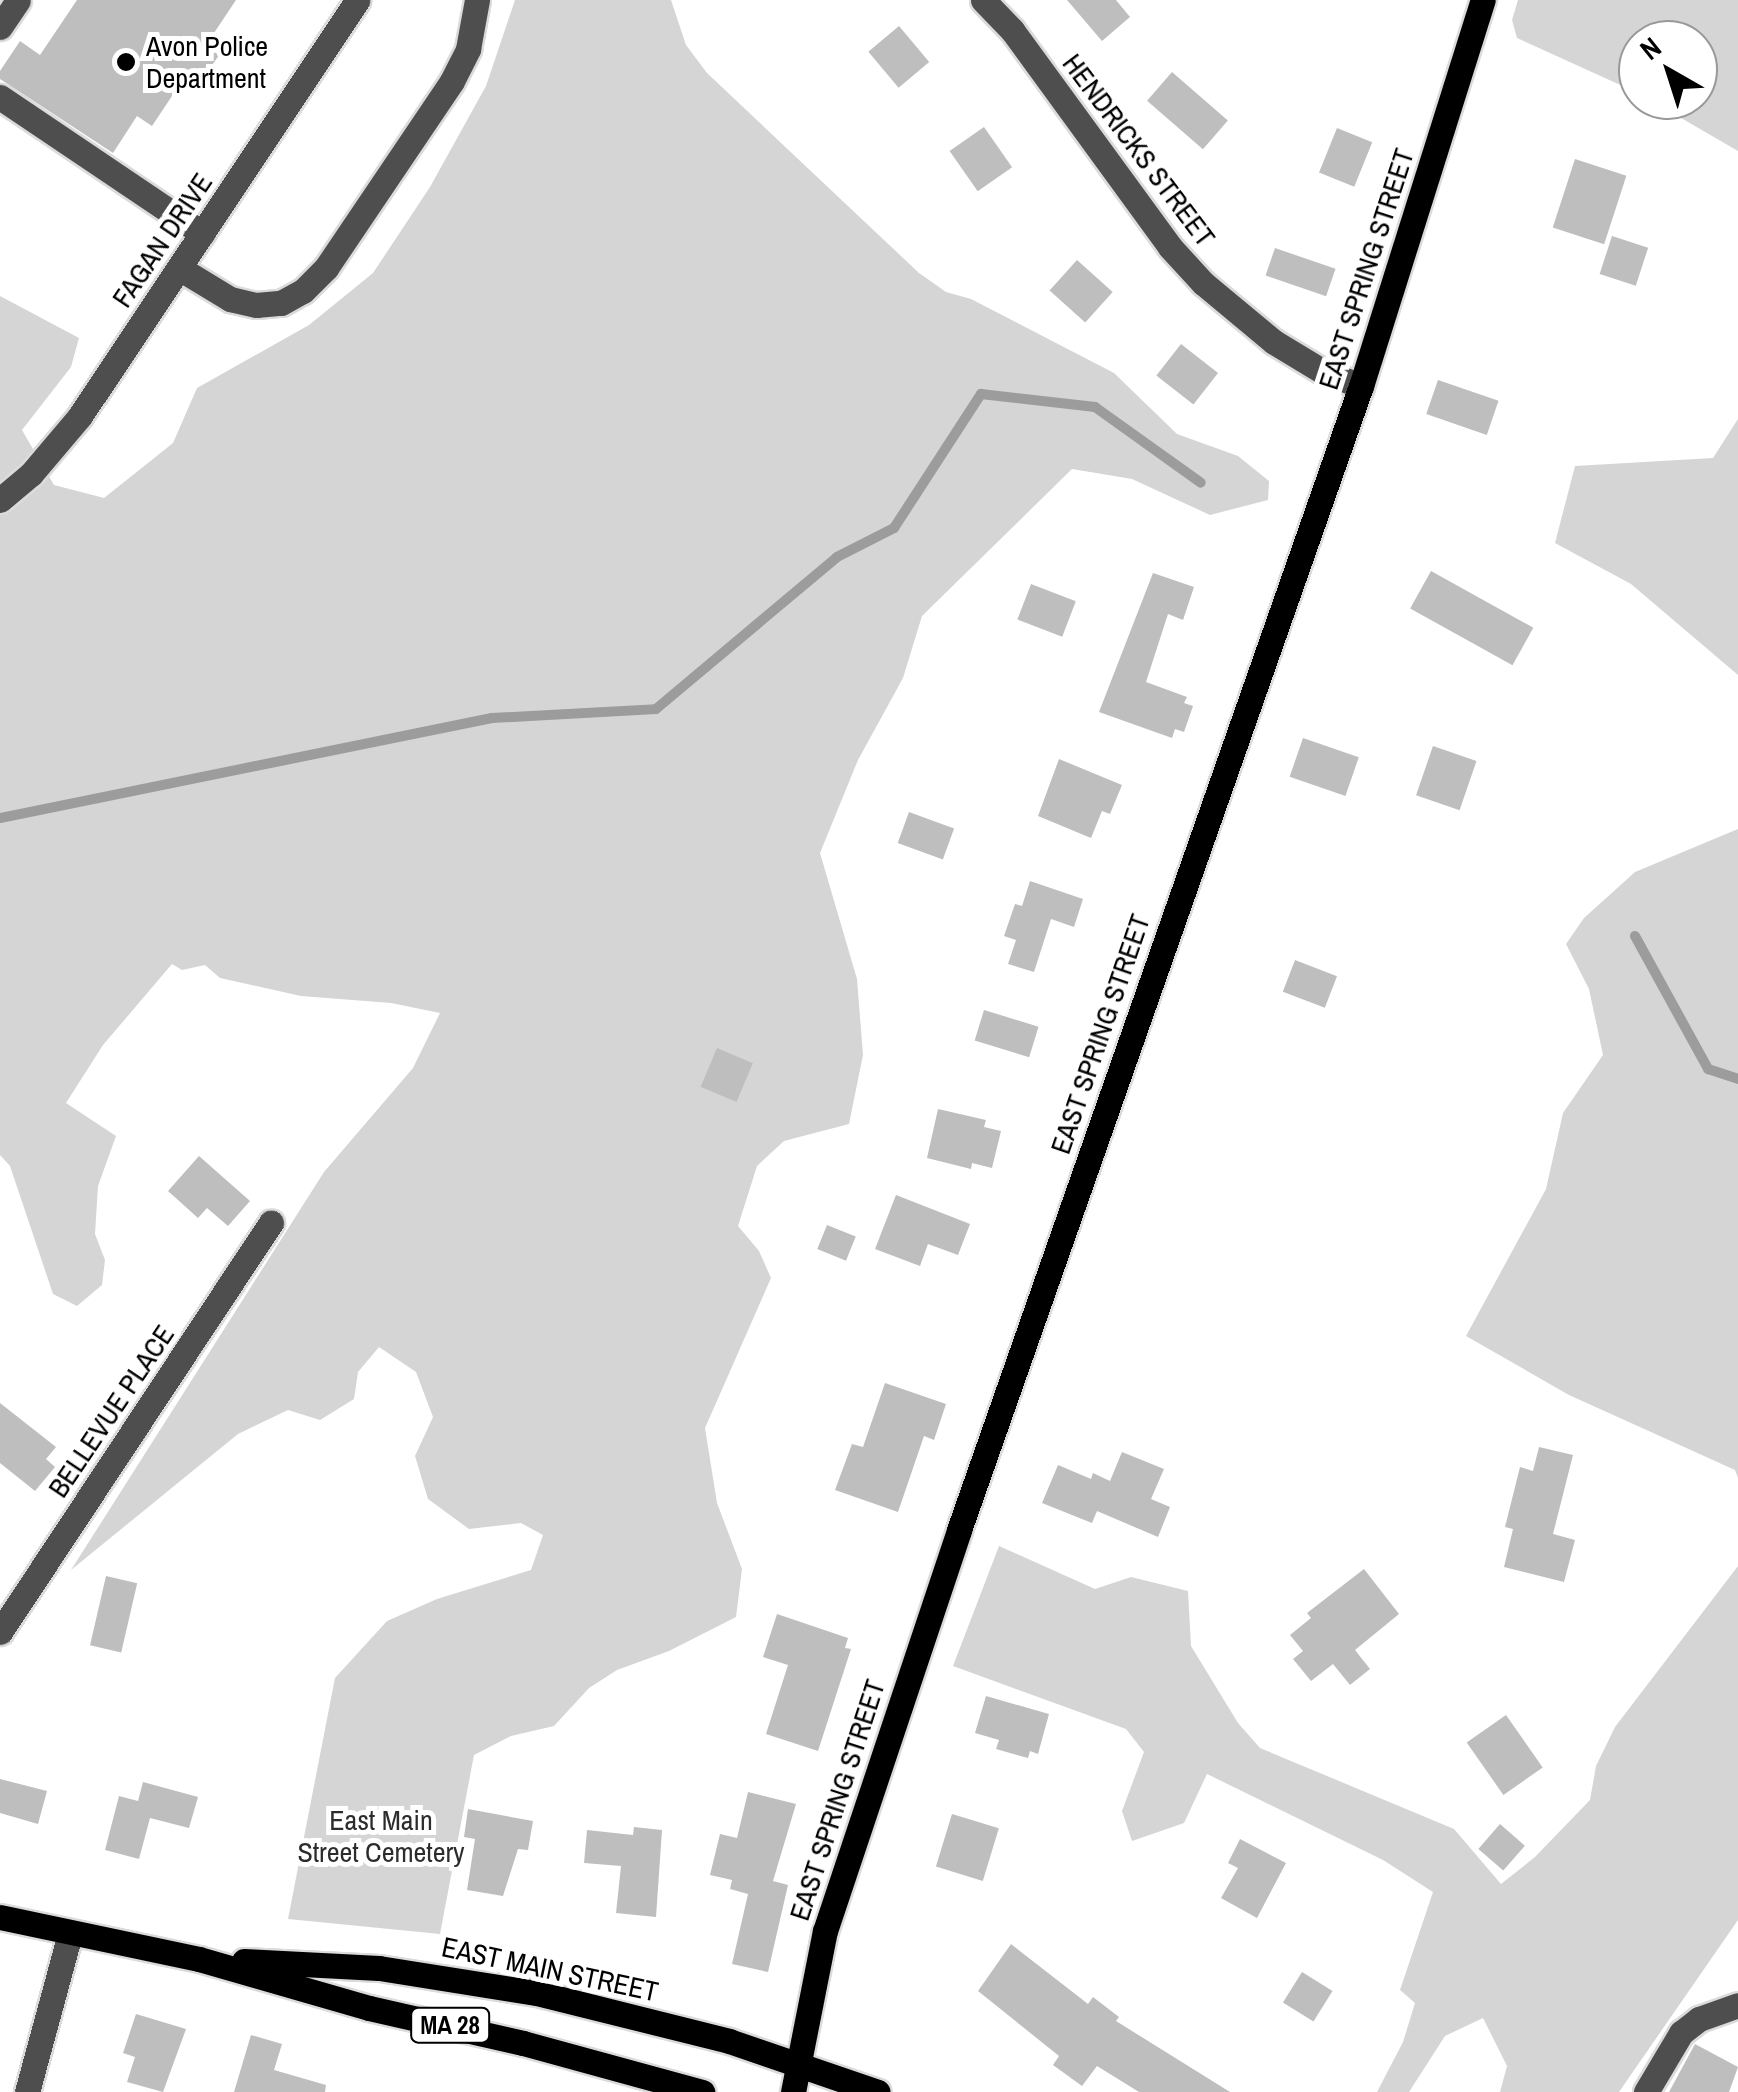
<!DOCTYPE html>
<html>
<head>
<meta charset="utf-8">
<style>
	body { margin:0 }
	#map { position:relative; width:1738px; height:2092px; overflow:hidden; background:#fff; font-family:"Archivo Narrow",sans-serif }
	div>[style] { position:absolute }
	.green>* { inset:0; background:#d5d5d5 }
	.stream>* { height:10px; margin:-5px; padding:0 5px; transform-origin:5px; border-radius:5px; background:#9c9c9c }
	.building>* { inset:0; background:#bebebe; transform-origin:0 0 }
	.roads { filter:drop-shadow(2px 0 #dbdbdb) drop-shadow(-2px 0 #dbdbdb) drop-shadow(0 2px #dbdbdb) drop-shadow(0 -2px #dbdbdb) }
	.minor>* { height:25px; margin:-12.5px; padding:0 12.5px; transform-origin:12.5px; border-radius:12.5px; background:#4e4e4e }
	.major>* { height:25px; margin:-12.5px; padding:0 12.5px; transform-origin:12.5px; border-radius:12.5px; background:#000 }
	.dots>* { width:28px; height:28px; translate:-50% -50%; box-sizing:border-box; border:5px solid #fff; border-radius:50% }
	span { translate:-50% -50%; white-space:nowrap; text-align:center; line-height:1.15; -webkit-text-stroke:10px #fff; paint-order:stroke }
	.shield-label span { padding:2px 8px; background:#fff; border:2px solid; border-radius:8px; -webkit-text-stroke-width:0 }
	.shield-label { font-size:25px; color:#000; font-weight:700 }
	.poi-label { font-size:28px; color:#000 }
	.left { translate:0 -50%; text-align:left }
	.street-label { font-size:28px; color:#000 }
	.park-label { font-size:28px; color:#2c2c2c }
	.north { position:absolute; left:1618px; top:20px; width:100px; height:100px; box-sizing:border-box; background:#fff; border:2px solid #999; border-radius:50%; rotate:321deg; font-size:28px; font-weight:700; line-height:40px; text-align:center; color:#000 }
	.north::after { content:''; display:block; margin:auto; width:35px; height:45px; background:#000; clip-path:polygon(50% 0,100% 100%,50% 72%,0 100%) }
</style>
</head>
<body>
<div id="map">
	<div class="green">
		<div style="clip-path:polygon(515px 0,671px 0,686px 45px,707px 73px,919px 273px,946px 292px,971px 299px,1114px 373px,1177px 434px,1238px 456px,1269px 481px,1268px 500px,1210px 515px,1132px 479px,1072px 469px,922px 616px,903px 678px,858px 760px,820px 853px,857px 979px,863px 1055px,849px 1124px,784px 1141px,757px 1166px,738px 1226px,759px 1251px,771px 1278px,705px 1428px,717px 1503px,742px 1569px,736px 1617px,669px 1651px,617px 1670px,589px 1688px,554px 1726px,511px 1736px,474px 1755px,440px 1934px,288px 1919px,335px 1678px,387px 1621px,437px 1599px,531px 1570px,543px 1535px,521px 1523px,469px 1529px,428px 1499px,415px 1456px,433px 1417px,416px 1372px,379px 1347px,358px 1372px,354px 1399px,320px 1420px,288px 1410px,238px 1434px,71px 1570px,324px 1172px,413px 1068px,440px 1013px,391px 1003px,301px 996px,220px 978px,205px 965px,182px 970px,172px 964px,103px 1045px,66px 1103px,116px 1136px,98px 1186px,95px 1234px,105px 1260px,102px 1285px,77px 1306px,53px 1294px,10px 1166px,0 1155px,0 296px,79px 338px,71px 367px,22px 430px,54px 485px,104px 498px,173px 443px,197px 388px,309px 325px,373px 273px,430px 187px,486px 86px)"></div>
		<div style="clip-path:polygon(1518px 0,1738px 0,1738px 151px,1650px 100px,1698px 100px,1698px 40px,1638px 40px,1638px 93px,1517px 38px,1512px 20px)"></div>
		<div style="clip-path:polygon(1738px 419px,1738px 675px,1631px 584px,1555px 543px,1575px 466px,1713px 458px)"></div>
		<div style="clip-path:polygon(1738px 829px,1738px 1478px,1735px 1470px,1569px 1395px,1466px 1336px,1546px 1189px,1563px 1113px,1603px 1055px,1589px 989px,1566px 944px,1584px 918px,1635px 872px)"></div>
		<div style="clip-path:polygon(999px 1546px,1095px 1589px,1131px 1577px,1188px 1591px,1191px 1646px,1238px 1723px,1260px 1748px,1454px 1829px,1501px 1884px,1535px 1857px,1590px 1800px,1596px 1766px,1615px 1727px,1738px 1566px,1738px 1920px,1619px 2092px,1500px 2092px,1507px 2066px,1483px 2018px,1445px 2036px,1409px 2092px,1377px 2092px,1403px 2042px,1415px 2003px,1400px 1990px,1433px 1892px,1383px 1860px,1207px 1774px,1184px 1823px,1132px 1841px,1122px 1811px,1144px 1752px,1126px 1729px,953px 1666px)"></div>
	</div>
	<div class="stream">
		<div style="left:0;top:818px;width:502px;rotate:-11.49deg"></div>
		<div style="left:492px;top:718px;width:164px;rotate:-3.1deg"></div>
		<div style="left:656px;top:709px;width:236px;rotate:-40deg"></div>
		<div style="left:837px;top:557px;width:64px;rotate:-27deg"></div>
		<div style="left:894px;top:528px;width:160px;rotate:-57deg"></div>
		<div style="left:981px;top:394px;width:115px;rotate:6.5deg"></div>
		<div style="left:1095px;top:407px;width:130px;rotate:35.6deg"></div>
		<div style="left:1635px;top:936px;width:152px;rotate:61.2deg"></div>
		<div style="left:1708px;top:1069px;width:32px;rotate:18deg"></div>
	</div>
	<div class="building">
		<div style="clip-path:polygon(77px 0,236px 0,208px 42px,222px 51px,203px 78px,190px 69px,152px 126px,137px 116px,113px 153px,0 79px,0 71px,20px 41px,40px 55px)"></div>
		<div style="clip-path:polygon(1067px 0,1116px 0,1130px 17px,1102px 41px)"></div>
		<div style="left:899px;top:26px;width:47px;height:40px;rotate:50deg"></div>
		<div style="left:1172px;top:72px;width:74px;height:38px;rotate:41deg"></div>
		<div style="left:984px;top:127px;width:49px;height:42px;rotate:55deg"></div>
		<div style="left:1337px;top:128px;width:38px;height:48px;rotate:22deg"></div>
		<div style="left:1575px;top:159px;width:54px;height:72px;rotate:18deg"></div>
		<div style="left:1612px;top:236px;width:38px;height:40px;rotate:18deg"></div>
		<div style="left:1275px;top:248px;width:64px;height:29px;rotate:19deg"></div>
		<div style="left:1077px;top:260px;width:48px;height:41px;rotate:42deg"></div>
		<div style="left:1181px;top:344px;width:47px;height:40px;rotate:38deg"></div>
		<div style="left:1438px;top:380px;width:64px;height:36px;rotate:19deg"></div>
		<div style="left:1431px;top:571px;width:117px;height:43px;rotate:29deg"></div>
		<div style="clip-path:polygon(1153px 573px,1194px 587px,1183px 620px,1168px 614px,1146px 682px,1187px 697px,1184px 703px,1193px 706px,1184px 732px,1175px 729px,1172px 738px,1099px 712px)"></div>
		<div style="left:1031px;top:584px;width:48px;height:38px;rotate:21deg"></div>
		<div style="left:1303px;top:738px;width:59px;height:41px;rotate:19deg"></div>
		<div style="left:1433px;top:746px;width:46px;height:52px;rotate:19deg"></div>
		<div style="clip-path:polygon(1059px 759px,1122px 785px,1110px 814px,1102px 811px,1091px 838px,1038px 816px)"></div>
		<div style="left:909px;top:812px;width:48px;height:33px;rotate:20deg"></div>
		<div style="clip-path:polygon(1030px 881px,1083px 899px,1074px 927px,1051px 919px,1034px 972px,1008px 964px,1016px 940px,1004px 936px,1015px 904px,1022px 906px)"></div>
		<div style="left:1295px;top:960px;width:45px;height:34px;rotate:21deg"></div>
		<div style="left:984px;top:1010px;width:57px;height:32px;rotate:17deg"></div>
		<div style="left:717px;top:1048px;width:39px;height:42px;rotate:23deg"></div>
		<div style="clip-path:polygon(938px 1109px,986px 1120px,984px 1127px,1001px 1131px,992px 1168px,972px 1163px,971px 1169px,927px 1158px)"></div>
		<div style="clip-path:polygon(199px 1156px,250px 1201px,228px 1226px,207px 1208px,198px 1218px,168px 1191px)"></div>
		<div style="clip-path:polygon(896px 1195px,970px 1224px,958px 1255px,928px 1244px,920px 1266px,875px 1249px)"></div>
		<div style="left:827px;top:1225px;width:31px;height:26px;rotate:22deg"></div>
		<div style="clip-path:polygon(885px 1383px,946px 1404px,934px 1440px,924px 1436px,898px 1512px,835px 1490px,852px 1444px,863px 1447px)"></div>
		<div style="clip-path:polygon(0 1403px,56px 1447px,46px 1459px,55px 1467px,35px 1491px,0 1463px)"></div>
		<div style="clip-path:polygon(1539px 1447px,1573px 1455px,1553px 1534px,1575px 1540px,1564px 1582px,1504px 1567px,1513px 1529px,1505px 1527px,1520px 1467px,1533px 1471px)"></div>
		<div style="clip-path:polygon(1122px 1452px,1164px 1469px,1151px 1499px,1170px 1507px,1158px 1537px,1097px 1511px,1092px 1523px,1042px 1503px,1058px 1465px,1091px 1479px,1093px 1473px,1110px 1481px)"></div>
		<div style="clip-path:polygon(1364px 1569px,1399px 1614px,1355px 1650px,1370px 1669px,1350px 1685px,1333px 1664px,1311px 1681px,1293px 1659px,1303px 1651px,1290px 1635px,1311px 1618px,1307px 1613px)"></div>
		<div style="left:106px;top:1576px;width:32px;height:71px;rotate:13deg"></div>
		<div style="clip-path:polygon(777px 1614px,848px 1638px,845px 1648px,851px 1649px,818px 1751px,766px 1734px,788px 1665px,763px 1657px)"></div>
		<div style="clip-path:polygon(986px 1696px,1049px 1714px,1038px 1754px,1030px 1751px,1028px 1758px,996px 1749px,999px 1740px,975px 1733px)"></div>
		<div style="left:1506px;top:1715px;width:64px;height:48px;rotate:55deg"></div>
		<div style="clip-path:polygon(0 1779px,47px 1791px,38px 1824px,0 1813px)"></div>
		<div style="clip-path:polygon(143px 1782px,198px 1797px,189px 1828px,150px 1818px,139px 1859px,105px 1850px,119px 1796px,138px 1801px)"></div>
		<div style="clip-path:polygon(748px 1792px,796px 1804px,773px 1881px,788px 1885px,768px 1972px,732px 1964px,748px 1894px,730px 1889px,732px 1880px,710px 1875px,720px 1834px,737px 1838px)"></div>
		<div style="clip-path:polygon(468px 1809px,533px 1821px,528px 1850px,518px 1849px,503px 1896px,467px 1890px,475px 1839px,464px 1837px)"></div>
		<div style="left:952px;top:1814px;width:49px;height:55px;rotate:17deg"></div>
		<div style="left:1500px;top:1824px;width:33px;height:33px;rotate:41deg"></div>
		<div style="clip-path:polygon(634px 1827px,662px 1830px,656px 1917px,616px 1913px,621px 1866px,584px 1863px,587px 1830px,633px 1835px)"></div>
		<div style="clip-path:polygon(1240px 1839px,1286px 1863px,1257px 1918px,1221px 1898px,1238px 1868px,1228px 1863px)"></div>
		<div style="clip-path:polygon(1011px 1944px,1088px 2004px,1093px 1997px,1119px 2017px,1116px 2021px,1230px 2092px,1139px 2092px,1097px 2066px,1082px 2086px,1053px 2065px,1059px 2056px,978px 1991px)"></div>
		<div style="left:1302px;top:1972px;width:36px;height:36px;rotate:32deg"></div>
		<div style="clip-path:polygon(136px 2014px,186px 2029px,163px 2092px,127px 2082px,135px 2057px,123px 2053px)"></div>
		<div style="clip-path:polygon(251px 2035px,282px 2044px,274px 2070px,326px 2085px,325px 2092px,234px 2092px)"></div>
		<div style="clip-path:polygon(1695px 2044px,1738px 2067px,1729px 2092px,1669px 2092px)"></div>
	</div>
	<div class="roads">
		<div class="minor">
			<div style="left:983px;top:0;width:42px;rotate:46deg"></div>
			<div style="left:1012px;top:30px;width:268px;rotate:53.9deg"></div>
			<div style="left:1170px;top:247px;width:49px;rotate:47.5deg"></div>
			<div style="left:1203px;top:283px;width:92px;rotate:39.7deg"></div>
			<div style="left:1274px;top:342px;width:56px;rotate:31.1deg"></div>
			<div style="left:1322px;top:371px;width:42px;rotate:21deg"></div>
			<div style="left:0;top:27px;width:32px;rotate:-56deg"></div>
			<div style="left:0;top:97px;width:244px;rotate:34deg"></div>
			<div style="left:179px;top:268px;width:60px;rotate:31.3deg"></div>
			<div style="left:230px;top:299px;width:27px;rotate:13deg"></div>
			<div style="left:256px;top:305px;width:25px;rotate:-5deg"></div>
			<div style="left:281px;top:303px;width:25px;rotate:-29deg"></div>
			<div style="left:303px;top:291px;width:33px;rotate:-45deg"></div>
			<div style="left:326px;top:268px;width:225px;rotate:-56deg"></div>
			<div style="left:452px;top:81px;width:36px;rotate:-63deg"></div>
			<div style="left:468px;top:49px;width:50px;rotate:-79.6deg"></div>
			<div style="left:0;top:500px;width:40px;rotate:-40deg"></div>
			<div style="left:31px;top:474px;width:76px;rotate:-49.8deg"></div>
			<div style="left:80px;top:416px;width:500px;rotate:-56.3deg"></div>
			<div style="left:0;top:1632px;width:491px;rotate:-56.5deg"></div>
			<div style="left:27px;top:2092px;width:164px;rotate:-74.8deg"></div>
			<div style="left:1646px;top:2092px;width:69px;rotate:-59.3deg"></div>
			<div style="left:1681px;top:2033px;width:23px;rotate:-38deg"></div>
			<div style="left:1699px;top:2019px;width:41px;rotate:-19.7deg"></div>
		</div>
		<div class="major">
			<div style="left:0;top:1917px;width:203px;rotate:11.9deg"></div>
			<div style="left:199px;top:1959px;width:177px;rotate:16.1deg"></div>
			<div style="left:369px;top:2008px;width:158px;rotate:12.8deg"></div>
			<div style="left:523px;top:2043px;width:186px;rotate:15.3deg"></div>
			<div style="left:244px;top:1961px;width:135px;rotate:3deg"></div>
			<div style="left:379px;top:1968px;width:160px;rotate:9deg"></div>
			<div style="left:537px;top:1993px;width:198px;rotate:14deg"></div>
			<div style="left:729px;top:2041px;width:157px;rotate:18.9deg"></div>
			<div style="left:793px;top:2092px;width:164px;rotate:-78.8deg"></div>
			<div style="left:825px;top:1931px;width:423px;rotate:-71.5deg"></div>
			<div style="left:959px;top:1530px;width:1213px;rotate:-70.64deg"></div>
			<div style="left:1361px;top:386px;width:405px;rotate:-72.5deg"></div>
		</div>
	</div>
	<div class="dots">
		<div style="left:126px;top:62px;background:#000"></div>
	</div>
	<div class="shield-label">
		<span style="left:450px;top:2025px">MA 28</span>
	</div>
	<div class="poi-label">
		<span class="left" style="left:146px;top:62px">Avon Police<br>Department</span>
	</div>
	<div class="street-label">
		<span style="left:1139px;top:150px;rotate:53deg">HENDRICKS STREET</span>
		<span style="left:162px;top:240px;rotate:-56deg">FAGAN DRIVE</span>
		<span style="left:1366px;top:269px;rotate:-72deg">EAST SPRING STREET</span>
		<span style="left:1100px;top:1034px;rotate:-71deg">EAST SPRING STREET</span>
		<span style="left:111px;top:1411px;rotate:-56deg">BELLEVUE PLACE</span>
		<span style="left:837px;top:1800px;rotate:-72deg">EAST SPRING STREET</span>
		<span style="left:550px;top:1969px;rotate:12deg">EAST MAIN STREET</span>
	</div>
	<div class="park-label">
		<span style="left:381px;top:1836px">East Main<br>Street Cemetery</span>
	</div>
	<div class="north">N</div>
</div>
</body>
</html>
